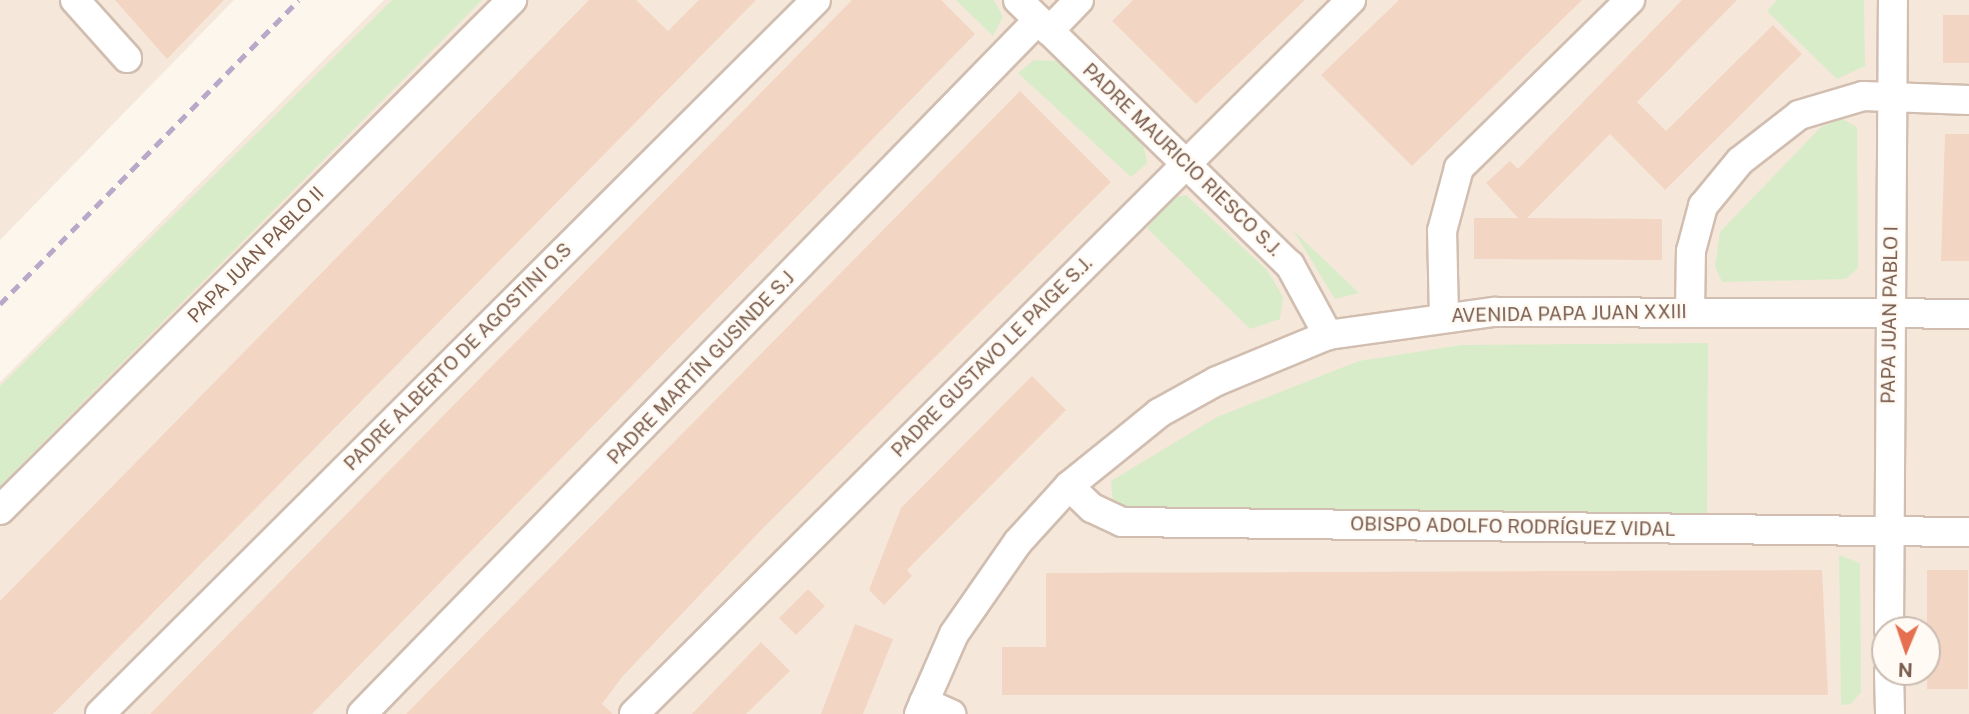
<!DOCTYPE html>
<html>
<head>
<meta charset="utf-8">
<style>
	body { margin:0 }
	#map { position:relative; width:1969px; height:714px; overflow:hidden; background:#fdf6ec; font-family:"Public Sans",sans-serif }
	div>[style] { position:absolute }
	.residential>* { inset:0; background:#f5e8da }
	.green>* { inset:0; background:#d8ecc9 }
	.building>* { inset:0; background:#f3d5c3; transform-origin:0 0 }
	.roads { filter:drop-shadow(2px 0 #d1beb0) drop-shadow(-2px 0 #d1beb0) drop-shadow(0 2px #d1beb0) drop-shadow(0 -2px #d1beb0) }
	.street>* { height:28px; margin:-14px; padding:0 14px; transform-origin:14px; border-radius:14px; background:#fff }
	.rail>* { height:5px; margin-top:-2.5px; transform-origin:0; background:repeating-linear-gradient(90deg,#b9a8c9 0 10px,transparent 0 17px) }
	span { translate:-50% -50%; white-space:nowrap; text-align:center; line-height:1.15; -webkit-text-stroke:5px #fffaf3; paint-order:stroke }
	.street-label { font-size:19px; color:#7a5c4d }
	.north { position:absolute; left:1871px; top:616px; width:70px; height:70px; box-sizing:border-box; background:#fffaf3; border:2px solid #cabbb1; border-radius:50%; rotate:182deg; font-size:19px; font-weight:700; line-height:28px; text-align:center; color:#7a5c4d }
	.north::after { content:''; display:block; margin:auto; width:24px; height:32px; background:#e76f51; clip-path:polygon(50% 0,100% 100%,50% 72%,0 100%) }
</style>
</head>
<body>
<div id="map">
	<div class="residential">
		<div style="clip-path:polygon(0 0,234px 0,0 240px)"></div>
		<div style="clip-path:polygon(evenodd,384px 0,1969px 0,1969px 714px,0 714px,0 382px,384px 0,1885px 630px,1927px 630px,1927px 672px,1885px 672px,1885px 630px)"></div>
	</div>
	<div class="green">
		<div style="clip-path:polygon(392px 0,482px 0,0 486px,0 386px)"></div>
		<div style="clip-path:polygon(956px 0,994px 0,1003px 17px,993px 36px)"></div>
		<div style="clip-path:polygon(1777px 0,1864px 0,1865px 66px,1837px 79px,1767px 11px)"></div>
		<div style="clip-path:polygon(1034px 60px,1058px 61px,1143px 143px,1147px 163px,1131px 177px,1018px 73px)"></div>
		<div style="clip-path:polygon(1842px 119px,1857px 127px,1858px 268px,1846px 279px,1722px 282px,1715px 266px,1720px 232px,1821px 127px)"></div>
		<div style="clip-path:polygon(1186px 195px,1267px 270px,1283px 297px,1280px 319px,1250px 329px,1147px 228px,1172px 198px)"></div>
		<div style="clip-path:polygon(1293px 230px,1359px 293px,1335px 299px)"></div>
		<div style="clip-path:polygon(1708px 343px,1707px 514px,1142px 511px,1113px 504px,1111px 481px,1217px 417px,1359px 361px,1461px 345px)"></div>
		<div style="clip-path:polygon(1839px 555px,1860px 563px,1861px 692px,1851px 704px,1841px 705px)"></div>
	</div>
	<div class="building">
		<div style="clip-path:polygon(115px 0,224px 0,167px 59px)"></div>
		<div style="clip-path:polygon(589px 0,636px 0,668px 31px,699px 0,756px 0,71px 696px,53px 714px,0 714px,0 601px)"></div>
		<div style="clip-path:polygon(852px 0,941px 0,975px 34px,312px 714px,150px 714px)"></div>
		<div style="clip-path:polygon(1133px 0,1305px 0,1196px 104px,1112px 21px)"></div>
		<div style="clip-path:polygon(1399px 0,1582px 0,1412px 166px,1321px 75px)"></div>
		<div style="clip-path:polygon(1682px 0,1737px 0,1637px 102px,1666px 131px,1773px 25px,1802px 54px,1665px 190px,1610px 134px,1527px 218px,1662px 219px,1662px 260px,1474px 259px,1474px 218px,1518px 218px,1486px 183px,1510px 161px,1518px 169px)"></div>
		<div style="left:1943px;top:15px;width:26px;height:48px"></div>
		<div style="clip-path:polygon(1020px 91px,1111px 182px,764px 527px,622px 677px,602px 704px,613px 714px,406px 714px)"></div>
		<div style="clip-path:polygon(1945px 134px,1969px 134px,1969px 261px,1941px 261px)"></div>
		<div style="clip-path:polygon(1032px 376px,1066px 410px,907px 570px,912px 576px,884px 605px,869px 590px,901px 508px)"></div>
		<div style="clip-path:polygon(1822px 570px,1828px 695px,1002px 695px,1002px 647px,1046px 647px,1046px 573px)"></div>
		<div style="left:1927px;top:570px;width:41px;height:119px"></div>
		<div style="left:808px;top:589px;width:24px;height:41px;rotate:45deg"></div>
		<div style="clip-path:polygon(855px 624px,893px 639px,863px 714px,821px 714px)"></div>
		<div style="clip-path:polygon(761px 642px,790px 671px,746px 714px,692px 714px)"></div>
	</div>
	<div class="roads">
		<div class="street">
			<div style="left:75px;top:0;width:78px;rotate:48.1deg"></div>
			<div style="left:1018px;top:0;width:380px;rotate:44.3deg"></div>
			<div style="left:1290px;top:265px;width:80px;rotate:61.5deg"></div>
			<div style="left:1049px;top:31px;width:43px;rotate:-45.9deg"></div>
			<div style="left:1690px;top:312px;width:61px;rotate:-89.1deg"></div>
			<div style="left:1691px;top:251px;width:47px;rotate:-75.1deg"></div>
			<div style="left:1703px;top:206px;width:58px;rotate:-50.6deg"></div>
			<div style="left:1740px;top:161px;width:75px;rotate:-37.9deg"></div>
			<div style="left:1799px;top:115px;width:67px;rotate:-16.5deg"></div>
			<div style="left:1863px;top:96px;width:106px;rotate:2.2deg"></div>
			<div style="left:1444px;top:317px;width:86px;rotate:-91.3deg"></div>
			<div style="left:1442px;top:231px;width:65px;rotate:-74.9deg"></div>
			<div style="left:1459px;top:168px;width:240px;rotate:-44.5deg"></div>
			<div style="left:1069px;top:486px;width:32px;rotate:44deg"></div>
			<div style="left:1092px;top:508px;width:33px;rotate:25deg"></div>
			<div style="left:1122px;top:522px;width:847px;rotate:0.68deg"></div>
			<div style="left:0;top:510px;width:723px;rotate:-44.89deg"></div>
			<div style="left:1889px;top:630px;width:630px;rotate:-89.64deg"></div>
			<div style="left:1889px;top:672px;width:42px;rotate:88.6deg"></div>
			<div style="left:924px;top:702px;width:30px;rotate:24deg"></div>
			<div style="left:100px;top:714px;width:1011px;rotate:-44.92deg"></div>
			<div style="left:362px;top:714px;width:969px;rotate:-45.75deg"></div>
			<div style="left:634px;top:714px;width:1012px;rotate:-44.88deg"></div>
			<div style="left:919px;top:714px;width:87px;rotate:-66.4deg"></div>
			<div style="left:954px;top:634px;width:112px;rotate:-55.2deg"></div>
			<div style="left:1018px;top:542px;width:76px;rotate:-47.7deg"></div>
			<div style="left:1069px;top:486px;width:116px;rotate:-39deg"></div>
			<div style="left:1159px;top:413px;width:66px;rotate:-28.9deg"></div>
			<div style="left:1217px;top:381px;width:120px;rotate:-22.5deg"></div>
			<div style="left:1328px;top:335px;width:168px;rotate:-7.9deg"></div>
			<div style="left:1494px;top:312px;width:475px;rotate:0.2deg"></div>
		</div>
	</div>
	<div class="rail">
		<div style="left:0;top:304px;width:426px;rotate:-45.5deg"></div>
	</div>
	<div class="street-label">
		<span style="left:1182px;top:160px;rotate:44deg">PADRE MAURICIO RIESCO S.J.</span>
		<span style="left:256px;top:255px;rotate:-45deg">PAPA JUAN PABLO II</span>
		<span style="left:1569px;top:314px;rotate:-1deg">AVENIDA PAPA JUAN XXIII</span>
		<span style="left:1890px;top:315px;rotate:-89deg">PAPA JUAN PABLO I</span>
		<span style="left:458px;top:357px;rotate:-45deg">PADRE ALBERTO DE AGOSTINI O.S</span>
		<span style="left:992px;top:357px;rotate:-45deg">PADRE GUSTAVO LE PAIGE S.J.</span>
		<span style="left:701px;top:368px;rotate:-46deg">PADRE MARTÍN GUSINDE S.J</span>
		<span style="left:1513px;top:527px;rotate:1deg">OBISPO ADOLFO RODRÍGUEZ VIDAL</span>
	</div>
	<div class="north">N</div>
</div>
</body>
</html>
